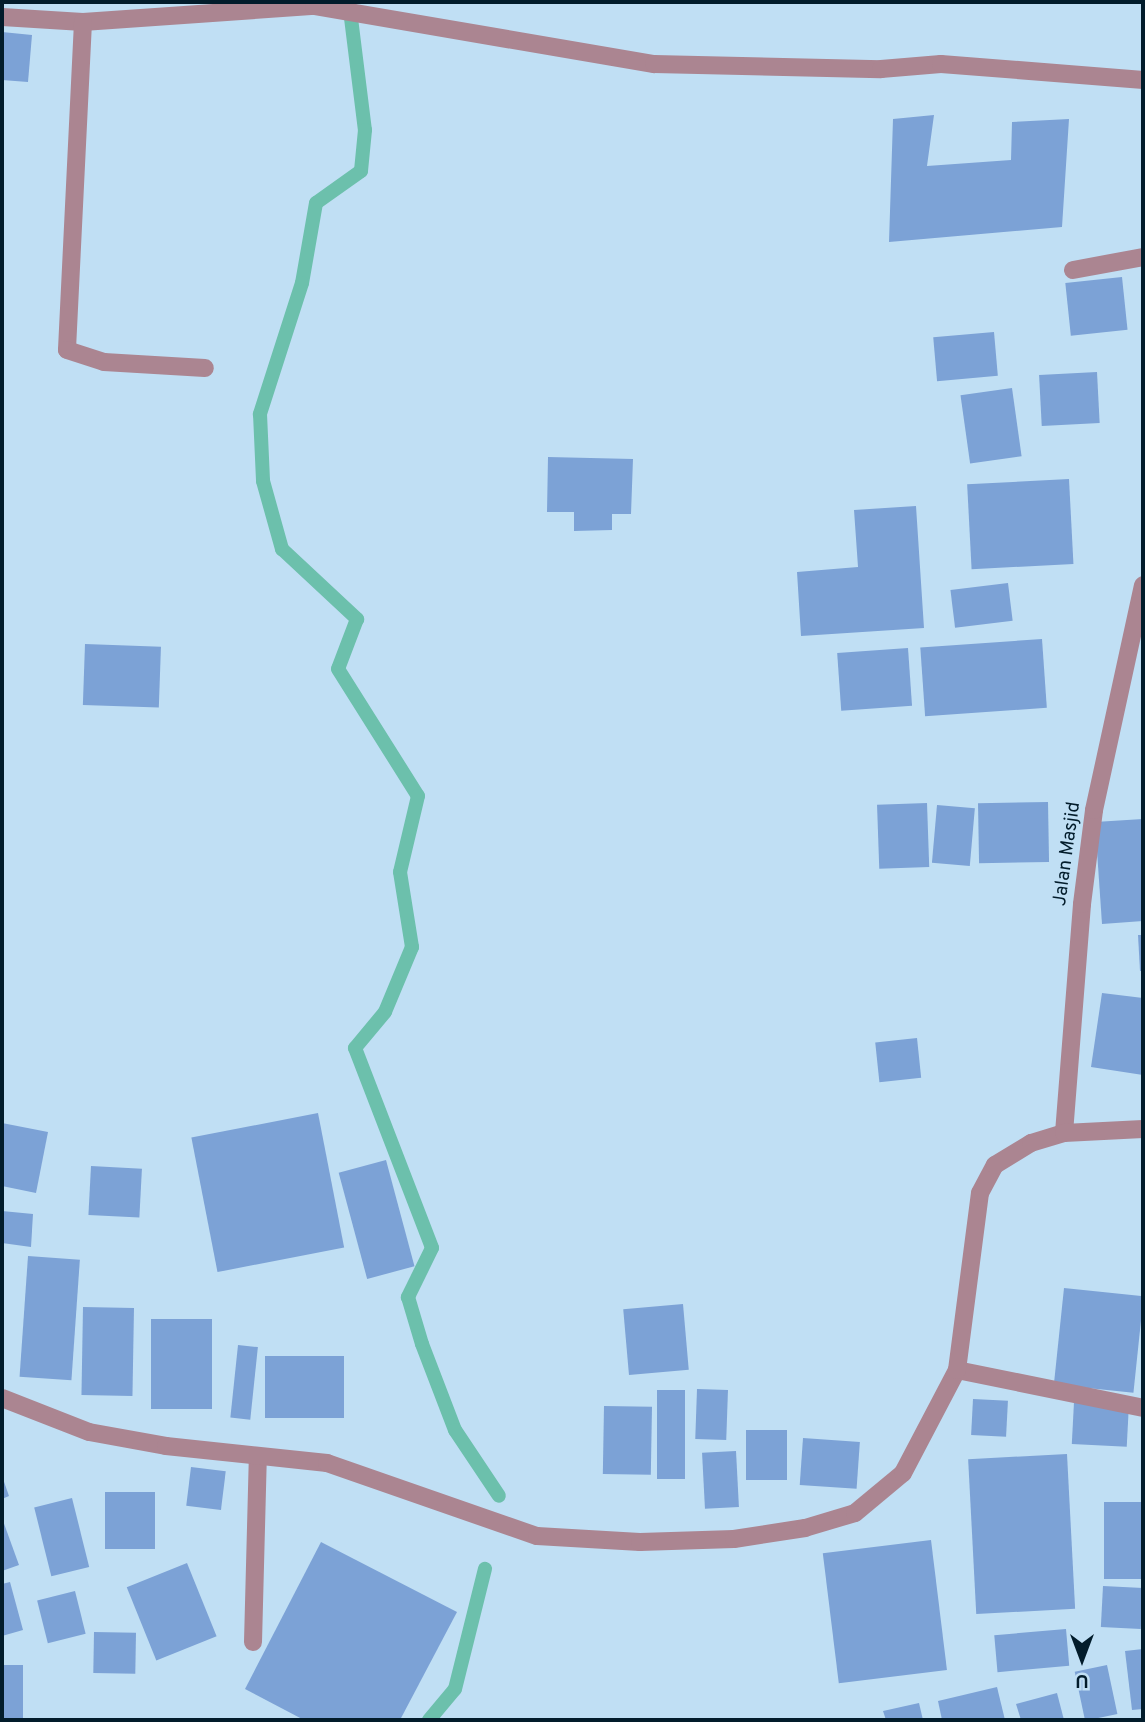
<!DOCTYPE html>
<html>
<head>
<meta charset="utf-8">
<style>
	body { margin:0 }
	#map { position:relative; width:1145px; height:1722px; overflow:hidden; background:#c0dff4; font-family:Overpass,sans-serif }
	div>[style] { position:absolute }
	.stream>* { height:14px; margin:-7px; padding:0 7px; transform-origin:7px; border-radius:7px; background:#6cc0ac }
	.building>* { inset:0; background:#7ca2d6; transform-origin:0 0 }
	.lane>* { height:18px; margin:-9px; padding:0 9px; transform-origin:9px; border-radius:9px; background:#ab8591 }
	.street>* { height:18px; margin:-9px; padding:0 9px; transform-origin:9px; border-radius:9px; background:#ab8591 }
	span { translate:-50% -50%; white-space:nowrap; text-align:center; line-height:1.15; -webkit-text-stroke:5px #c0dff4; paint-order:stroke }
	.street-label { font-size:19px; color:#021c2b }
	.frame { position:absolute; inset:0; border:4px solid #021c2b; pointer-events:none }
	.north { position:absolute; left:1047px; top:1624px; width:70px; height:70px; -webkit-text-stroke:5px #c0dff4; paint-order:stroke; rotate:180deg; font-size:19px; font-weight:700; line-height:28px; text-align:center; color:#021c2b }
	.north::after { content:''; display:block; margin:auto; width:24px; height:32px; background:#021c2b; clip-path:polygon(50% 0,100% 100%,50% 72%,0 100%) }
</style>
</head>
<body>
<div id="map">
	<div class="stream">
		<div style="left:349px;top:2px;width:129px;rotate:82.9deg"></div>
		<div style="left:365px;top:130px;width:41px;rotate:95.6deg"></div>
		<div style="left:361px;top:171px;width:55px;rotate:144.6deg"></div>
		<div style="left:316px;top:203px;width:81px;rotate:99.9deg"></div>
		<div style="left:302px;top:283px;width:138px;rotate:107.8deg"></div>
		<div style="left:260px;top:414px;width:67px;rotate:87.4deg"></div>
		<div style="left:263px;top:481px;width:71px;rotate:74.4deg"></div>
		<div style="left:282px;top:549px;width:103px;rotate:43deg"></div>
		<div style="left:357px;top:619px;width:53px;rotate:110.8deg"></div>
		<div style="left:338px;top:669px;width:150px;rotate:57.8deg"></div>
		<div style="left:418px;top:796px;width:78px;rotate:103.3deg"></div>
		<div style="left:400px;top:872px;width:76px;rotate:80.9deg"></div>
		<div style="left:412px;top:947px;width:70px;rotate:112.6deg"></div>
		<div style="left:385px;top:1012px;width:47px;rotate:129.8deg"></div>
		<div style="left:355px;top:1048px;width:214px;rotate:68.9deg"></div>
		<div style="left:432px;top:1248px;width:55px;rotate:116.1deg"></div>
		<div style="left:408px;top:1297px;width:49px;rotate:73.4deg"></div>
		<div style="left:422px;top:1344px;width:92px;rotate:69deg"></div>
		<div style="left:455px;top:1430px;width:79px;rotate:56.3deg"></div>
		<div style="left:429px;top:1720px;width:40px;rotate:-50deg"></div>
		<div style="left:455px;top:1689px;width:124px;rotate:-76deg"></div>
	</div>
	<div class="building">
		<div style="clip-path:polygon(2px 32px,32px 35px,28px 82px,2px 80px)"></div>
		<div style="clip-path:polygon(934px 115px,927px 166px,1011px 160px,1012px 122px,1069px 119px,1062px 227px,889px 242px,893px 119px)"></div>
		<div style="left:1122px;top:277px;width:53px;height:57px;rotate:84deg"></div>
		<div style="left:994px;top:332px;width:44px;height:61px;rotate:85deg"></div>
		<div style="left:1097px;top:372px;width:51px;height:58px;rotate:87deg"></div>
		<div style="left:1012px;top:388px;width:69px;height:52px;rotate:82deg"></div>
		<div style="clip-path:polygon(548px 457px,633px 459px,631px 514px,612px 514px,612px 530px,574px 531px,574px 512px,547px 512px)"></div>
		<div style="left:1069px;top:479px;width:85px;height:102px;rotate:87deg"></div>
		<div style="clip-path:polygon(916px 506px,924px 628px,801px 636px,797px 572px,858px 567px,854px 510px)"></div>
		<div style="left:1008px;top:583px;width:38px;height:58px;rotate:83deg"></div>
		<div style="left:1042px;top:639px;width:69px;height:122px;rotate:86deg"></div>
		<div style="left:85px;top:644px;width:76px;height:61px;rotate:2deg"></div>
		<div style="left:908px;top:648px;width:58px;height:71px;rotate:86deg"></div>
		<div style="left:1048px;top:802px;width:60px;height:70px;rotate:89deg"></div>
		<div style="left:927px;top:803px;width:64px;height:50px;rotate:88deg"></div>
		<div style="left:937px;top:805px;width:38px;height:58px;rotate:5deg"></div>
		<div style="clip-path:polygon(1143px 819px,1143px 921px,1102px 924px,1095px 822px)"></div>
		<div style="clip-path:polygon(1138px 935px,1143px 935px,1143px 971px,1140px 971px)"></div>
		<div style="clip-path:polygon(1102px 993px,1143px 998px,1143px 1075px,1091px 1067px)"></div>
		<div style="left:917px;top:1038px;width:40px;height:42px;rotate:84deg"></div>
		<div style="left:318px;top:1113px;width:137px;height:129px;rotate:79deg"></div>
		<div style="clip-path:polygon(2px 1123px,48px 1132px,36px 1193px,2px 1186px)"></div>
		<div style="left:386px;top:1160px;width:110px;height:49px;rotate:75deg"></div>
		<div style="left:91px;top:1166px;width:51px;height:49px;rotate:3deg"></div>
		<div style="clip-path:polygon(2px 1211px,33px 1214px,31px 1247px,2px 1243px)"></div>
		<div style="left:28px;top:1256px;width:52px;height:121px;rotate:4deg"></div>
		<div style="left:1064px;top:1288px;width:80px;height:97px;rotate:6deg"></div>
		<div style="left:683px;top:1304px;width:66px;height:60px;rotate:85deg"></div>
		<div style="left:83px;top:1307px;width:51px;height:88px;rotate:1deg"></div>
		<div style="left:151px;top:1319px;width:61px;height:90px"></div>
		<div style="left:238px;top:1345px;width:20px;height:73px;rotate:6deg"></div>
		<div style="left:265px;top:1356px;width:79px;height:62px"></div>
		<div style="left:697px;top:1389px;width:31px;height:50px;rotate:2deg"></div>
		<div style="left:657px;top:1390px;width:28px;height:89px"></div>
		<div style="left:973px;top:1399px;width:35px;height:36px;rotate:3deg"></div>
		<div style="left:1074px;top:1402px;width:55px;height:42px;rotate:3deg"></div>
		<div style="left:604px;top:1406px;width:48px;height:68px;rotate:1deg"></div>
		<div style="left:746px;top:1430px;width:41px;height:50px"></div>
		<div style="left:803px;top:1438px;width:57px;height:47px;rotate:4deg"></div>
		<div style="left:736px;top:1451px;width:56px;height:34px;rotate:87deg"></div>
		<div style="left:1067px;top:1454px;width:155px;height:99px;rotate:87deg"></div>
		<div style="left:191px;top:1467px;width:35px;height:39px;rotate:7deg"></div>
		<div style="clip-path:polygon(2px 1476px,9px 1496px,2px 1499px)"></div>
		<div style="left:105px;top:1492px;width:50px;height:57px"></div>
		<div style="left:72px;top:1498px;width:71px;height:39px;rotate:76deg"></div>
		<div style="left:1104px;top:1502px;width:39px;height:77px"></div>
		<div style="clip-path:polygon(2px 1518px,19px 1565px,2px 1571px)"></div>
		<div style="left:931px;top:1540px;width:131px;height:109px;rotate:83deg"></div>
		<div style="clip-path:polygon(321px 1542px,457px 1612px,400px 1720px,304px 1720px,245px 1689px)"></div>
		<div style="left:187px;top:1563px;width:79px;height:65px;rotate:68deg"></div>
		<div style="clip-path:polygon(10px 1582px,23px 1630px,2px 1636px,2px 1584px)"></div>
		<div style="left:1103px;top:1586px;width:40px;height:41px;rotate:3deg"></div>
		<div style="left:75px;top:1591px;width:44px;height:39px;rotate:76deg"></div>
		<div style="left:1066px;top:1629px;width:37px;height:72px;rotate:85deg"></div>
		<div style="left:94px;top:1632px;width:42px;height:41px;rotate:1deg"></div>
		<div style="clip-path:polygon(1143px 1649px,1143px 1709px,1132px 1710px,1125px 1651px)"></div>
		<div style="left:2px;top:1665px;width:21px;height:55px"></div>
		<div style="left:1107px;top:1665px;width:50px;height:33px;rotate:78deg"></div>
		<div style="clip-path:polygon(997px 1687px,1005px 1720px,942px 1720px,938px 1701px)"></div>
		<div style="clip-path:polygon(1057px 1693px,1064px 1720px,1021px 1720px,1016px 1704px)"></div>
		<div style="clip-path:polygon(919px 1703px,923px 1720px,886px 1720px,883px 1711px)"></div>
	</div>
	<div class="lane">
		<div style="left:253px;top:1642px;width:185px;rotate:-88.5deg"></div>
	</div>
	<div class="street">
		<div style="left:2px;top:17px;width:81px;rotate:3.5deg"></div>
		<div style="left:83px;top:22px;width:232px;rotate:-4deg"></div>
		<div style="left:314px;top:6px;width:345px;rotate:9.7deg"></div>
		<div style="left:654px;top:64px;width:227px;rotate:1.3deg"></div>
		<div style="left:881px;top:69px;width:60px;rotate:-4.8deg"></div>
		<div style="left:941px;top:64px;width:203px;rotate:4.5deg"></div>
		<div style="left:83px;top:22px;width:328px;rotate:92.8deg"></div>
		<div style="left:67px;top:350px;width:39px;rotate:18deg"></div>
		<div style="left:104px;top:362px;width:101px;rotate:3.4deg"></div>
		<div style="left:1073px;top:270px;width:71px;rotate:-10.5deg"></div>
		<div style="left:1064px;top:1133px;width:230px;rotate:-85.5deg"></div>
		<div style="left:1082px;top:904px;width:95px;rotate:-82.7deg"></div>
		<div style="left:1094px;top:810px;width:230px;rotate:-77.7deg"></div>
		<div style="left:957px;top:1370px;width:190px;rotate:11.5deg"></div>
		<div style="left:2px;top:1398px;width:93px;rotate:21.3deg"></div>
		<div style="left:89px;top:1432px;width:78px;rotate:10.3deg"></div>
		<div style="left:166px;top:1446px;width:162px;rotate:6deg"></div>
		<div style="left:327px;top:1463px;width:222px;rotate:19.2deg"></div>
		<div style="left:537px;top:1536px;width:103px;rotate:3.3deg"></div>
		<div style="left:640px;top:1542px;width:94px;rotate:-1.8deg"></div>
		<div style="left:734px;top:1539px;width:72px;rotate:-8.8deg"></div>
		<div style="left:805px;top:1528px;width:52px;rotate:-16.7deg"></div>
		<div style="left:855px;top:1513px;width:62px;rotate:-39.8deg"></div>
		<div style="left:903px;top:1473px;width:116px;rotate:-62.3deg"></div>
		<div style="left:957px;top:1370px;width:178px;rotate:-82.6deg"></div>
		<div style="left:980px;top:1193px;width:32px;rotate:-62deg"></div>
		<div style="left:995px;top:1165px;width:42px;rotate:-31.4deg"></div>
		<div style="left:1031px;top:1143px;width:34px;rotate:-17deg"></div>
		<div style="left:1064px;top:1133px;width:79px;rotate:-2.9deg"></div>
	</div>
	<div class="street-label">
		<span style="left:1068px;top:854px;rotate:-82deg">Jalan Masjid</span>
	</div>
	<div class="frame"></div>
	<div class="north">U</div>
</div>
</body>
</html>
